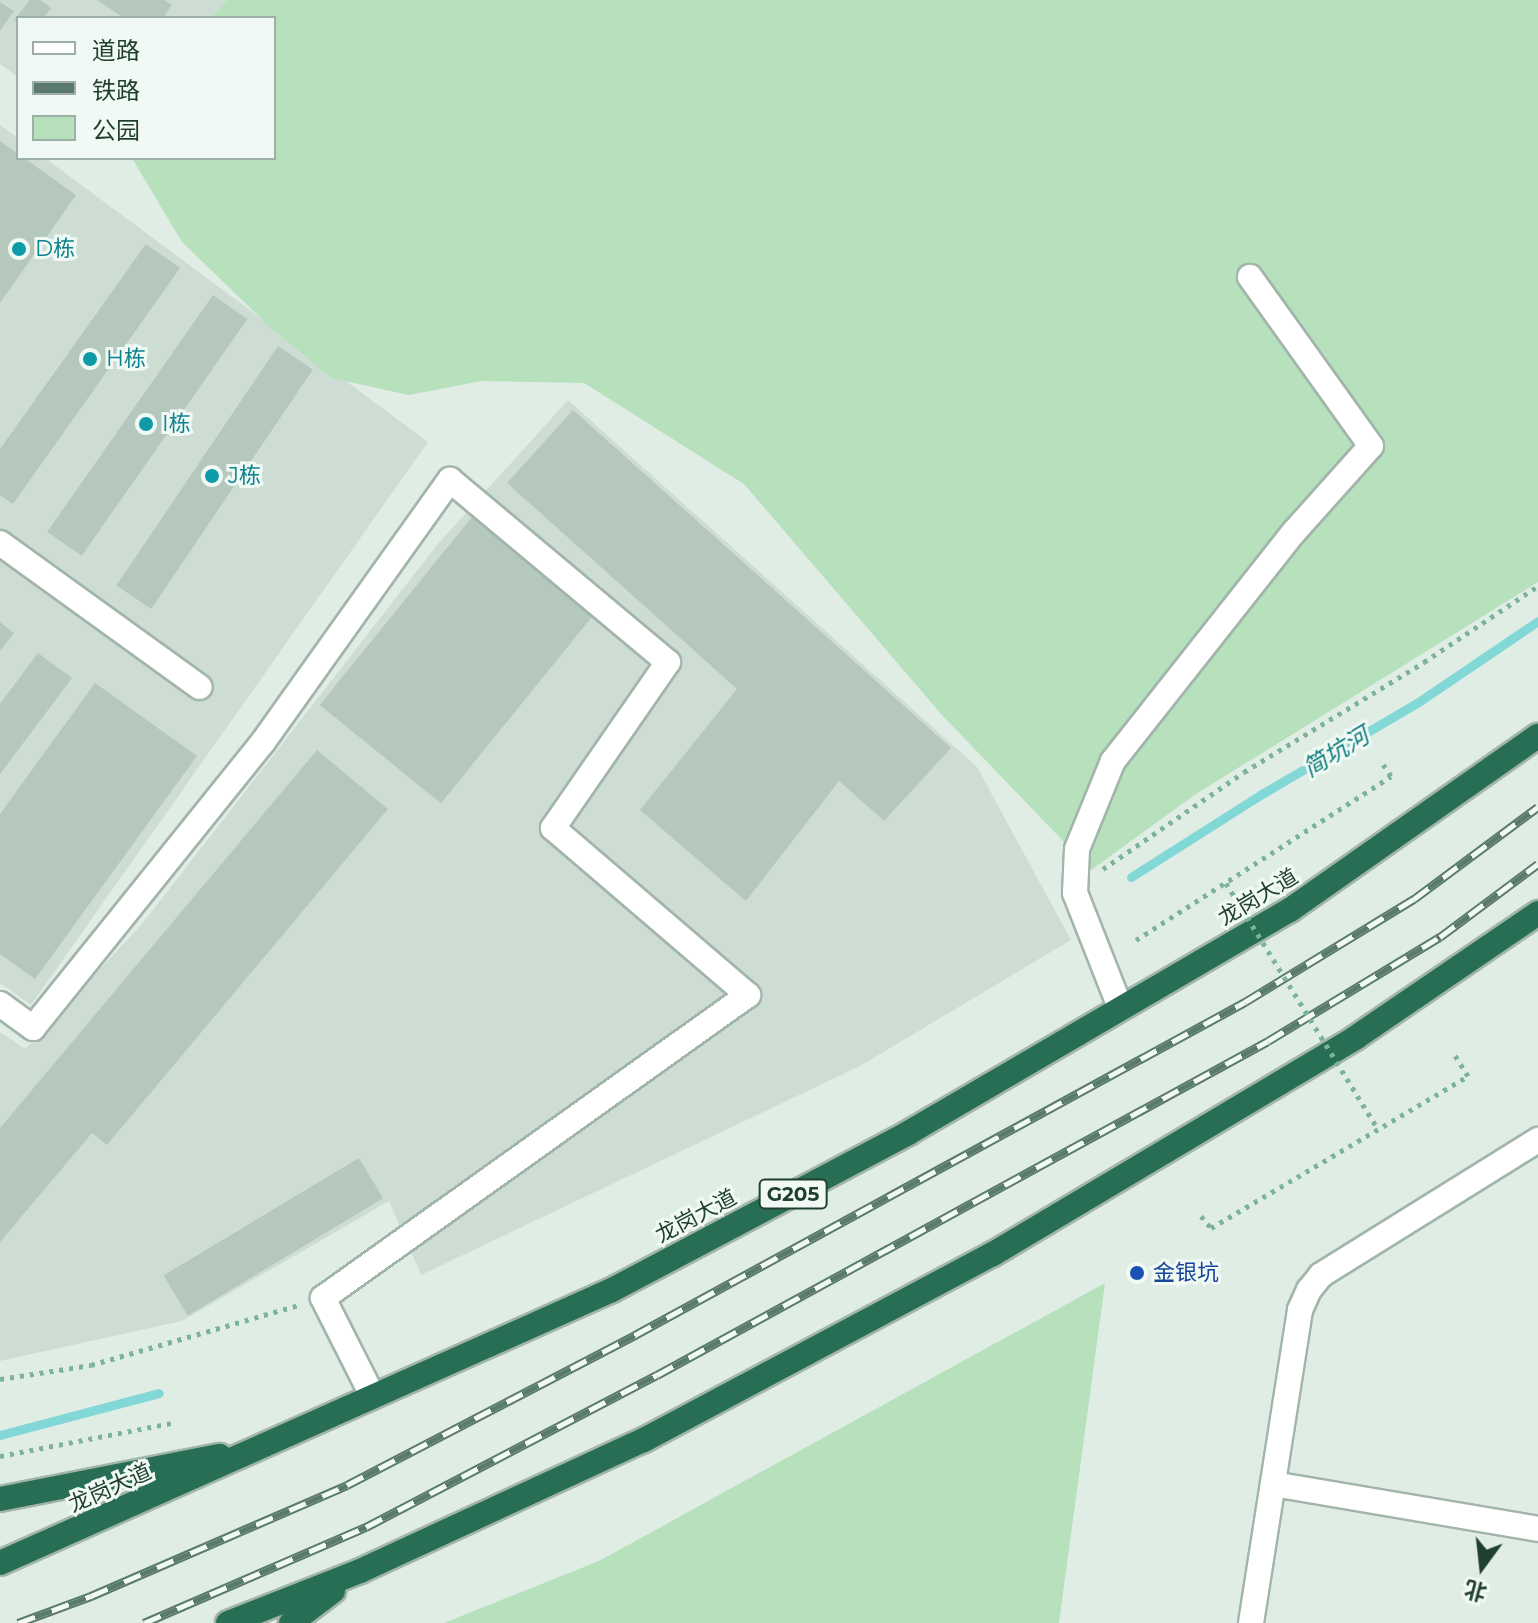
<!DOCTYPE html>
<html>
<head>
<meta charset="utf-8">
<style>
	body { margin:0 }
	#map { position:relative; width:1538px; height:1623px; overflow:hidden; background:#e0ede5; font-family:Montserrat,"Noto Sans SC",sans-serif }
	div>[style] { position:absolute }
	.built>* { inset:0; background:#ceddd4 }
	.green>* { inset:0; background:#b7e0bc }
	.stream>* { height:9px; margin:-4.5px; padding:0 4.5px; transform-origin:4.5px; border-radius:4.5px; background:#82d7d7 }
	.building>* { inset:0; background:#b5c8be; transform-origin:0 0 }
	.path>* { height:5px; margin-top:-2.5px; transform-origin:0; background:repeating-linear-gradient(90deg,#7db39a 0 4px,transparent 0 10px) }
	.roads { filter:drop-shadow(2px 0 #a2b5ab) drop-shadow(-2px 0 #a2b5ab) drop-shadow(0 2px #a2b5ab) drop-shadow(0 -2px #a2b5ab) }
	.minor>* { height:24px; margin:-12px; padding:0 12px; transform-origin:12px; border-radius:12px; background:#fff }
	.highway>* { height:24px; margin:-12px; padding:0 12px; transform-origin:12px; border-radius:12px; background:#286e55 }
	.rail>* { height:9px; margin-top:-4.5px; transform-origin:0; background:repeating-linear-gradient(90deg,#f1f9f4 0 18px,#597a6d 0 36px); box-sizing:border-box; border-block:2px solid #597a6d }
	.path-bridge>* { height:5px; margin-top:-2.5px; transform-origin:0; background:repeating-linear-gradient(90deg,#7db39a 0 4px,transparent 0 10px) }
	.dots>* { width:22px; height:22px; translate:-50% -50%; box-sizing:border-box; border:4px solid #f1f9f4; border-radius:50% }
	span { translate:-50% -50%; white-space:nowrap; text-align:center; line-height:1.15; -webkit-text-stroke:6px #f1f9f4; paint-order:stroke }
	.shield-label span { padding:2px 6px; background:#f1f9f4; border:2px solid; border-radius:6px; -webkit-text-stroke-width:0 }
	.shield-label { font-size:20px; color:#1f3f31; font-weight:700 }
	.culture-label { font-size:22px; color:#0d838f }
	.left { translate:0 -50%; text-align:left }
	.street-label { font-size:22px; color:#1f3f31 }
	.transit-label { font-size:22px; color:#164399 }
	.water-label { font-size:24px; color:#137e80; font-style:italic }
	.legend { position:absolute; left:16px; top:16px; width:260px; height:144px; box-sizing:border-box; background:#f1f9f4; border:2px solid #9dafa6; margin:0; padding:10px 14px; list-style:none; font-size:24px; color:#1f3f31 }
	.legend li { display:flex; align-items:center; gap:16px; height:40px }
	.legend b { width:40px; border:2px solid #9dafa6 }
	.north { position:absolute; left:1442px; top:1527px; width:80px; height:80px; -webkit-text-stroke:6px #f1f9f4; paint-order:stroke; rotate:195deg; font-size:22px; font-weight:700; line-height:32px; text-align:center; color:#1f3f31 }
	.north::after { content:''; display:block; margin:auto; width:28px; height:36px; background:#1f3f31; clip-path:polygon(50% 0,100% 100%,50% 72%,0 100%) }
</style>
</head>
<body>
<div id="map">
	<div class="built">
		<div style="clip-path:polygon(0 0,227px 0,211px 18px,18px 18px,18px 77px,0 64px)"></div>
		<div style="clip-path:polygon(0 125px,18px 138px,18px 158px,45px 158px,428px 442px,31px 1005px,0 983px)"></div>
		<div style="clip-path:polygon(568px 400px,977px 767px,1071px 940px,860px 1066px,421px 1275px,389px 1201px,182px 1321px,0 1361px,0 1032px,25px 1049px,142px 924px,437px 545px)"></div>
	</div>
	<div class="green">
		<div style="clip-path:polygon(227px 0,1538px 0,1538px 582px,1196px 794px,1091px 870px,941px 714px,744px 484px,584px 383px,482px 381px,409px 395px,331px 378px,269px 326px,182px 242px,132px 158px,274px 158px,274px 18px,211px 18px)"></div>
		<div style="clip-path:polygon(1105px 1283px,1059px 1623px,444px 1623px,599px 1561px)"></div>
	</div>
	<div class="stream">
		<div style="left:1131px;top:877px;width:153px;rotate:-32.4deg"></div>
		<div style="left:1260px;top:795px;width:182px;rotate:-30.4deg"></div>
		<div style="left:1417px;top:703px;width:146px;rotate:-34.1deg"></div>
		<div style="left:0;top:1435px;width:164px;rotate:-14.8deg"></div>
	</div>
	<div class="building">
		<div style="clip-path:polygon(30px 0,40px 0,51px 8px,44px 18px,18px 18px,18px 23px,14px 20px)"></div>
		<div style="clip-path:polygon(97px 0,164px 0,172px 5px,163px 18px,124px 18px)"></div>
		<div style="clip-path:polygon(0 2px,14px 11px,0 31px)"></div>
		<div style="clip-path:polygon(0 141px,18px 154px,18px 158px,24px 158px,76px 195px,0 303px)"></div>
		<div style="clip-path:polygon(146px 244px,180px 268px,13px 504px,0 495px,0 449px)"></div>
		<div style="left:213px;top:295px;width:42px;height:289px;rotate:35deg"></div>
		<div style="left:278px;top:346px;width:42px;height:289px;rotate:34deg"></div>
		<div style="clip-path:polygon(573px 410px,951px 748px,884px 821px,839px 781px,746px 901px,640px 810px,737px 689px,507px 483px)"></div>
		<div style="left:472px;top:517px;width:156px;height:242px;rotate:39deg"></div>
		<div style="clip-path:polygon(0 622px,14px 633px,0 651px)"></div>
		<div style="clip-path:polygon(38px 653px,72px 678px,0 774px,0 704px)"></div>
		<div style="clip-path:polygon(95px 683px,197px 756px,35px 979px,0 954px,0 814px)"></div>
		<div style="clip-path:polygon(317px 750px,388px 809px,107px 1145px,92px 1133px,0 1242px,0 1128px)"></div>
		<div style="left:359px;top:1158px;width:47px;height:228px;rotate:59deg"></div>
	</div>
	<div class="path">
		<div style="left:1103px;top:869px;width:171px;rotate:-34.5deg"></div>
		<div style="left:1244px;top:772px;width:211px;rotate:-31.4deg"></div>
		<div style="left:1424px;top:662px;width:137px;rotate:-33.7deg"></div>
		<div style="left:1136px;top:940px;width:303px;rotate:-32.7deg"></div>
		<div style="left:1391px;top:776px;width:14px;rotate:-124deg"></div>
		<div style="left:1201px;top:1216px;width:16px;rotate:50deg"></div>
		<div style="left:1211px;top:1228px;width:299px;rotate:-30.6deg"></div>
		<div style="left:1468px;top:1076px;width:28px;rotate:-122deg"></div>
		<div style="left:0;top:1379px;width:92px;rotate:-8.7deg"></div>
		<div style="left:91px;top:1365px;width:216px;rotate:-16.1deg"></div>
		<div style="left:0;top:1456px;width:174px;rotate:-10.9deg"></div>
	</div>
	<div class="roads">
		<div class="minor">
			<div style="left:0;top:543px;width:246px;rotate:35.8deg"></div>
			<div style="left:0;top:1004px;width:41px;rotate:36deg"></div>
			<div style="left:33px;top:1028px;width:367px;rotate:-51.2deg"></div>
			<div style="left:263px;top:742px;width:322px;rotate:-54.5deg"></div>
			<div style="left:450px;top:480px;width:284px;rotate:39.9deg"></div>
			<div style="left:668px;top:662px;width:202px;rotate:124.7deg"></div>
			<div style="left:553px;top:828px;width:257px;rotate:40.6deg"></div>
			<div style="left:748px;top:995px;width:522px;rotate:144.51deg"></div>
			<div style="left:323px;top:1298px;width:109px;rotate:63.2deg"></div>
			<div style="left:1120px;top:1007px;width:123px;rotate:-111.5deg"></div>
			<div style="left:1075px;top:893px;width:44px;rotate:-87.4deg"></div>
			<div style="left:1077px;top:849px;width:95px;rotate:-67.8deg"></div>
			<div style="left:1113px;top:761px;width:292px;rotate:-51.7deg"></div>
			<div style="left:1294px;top:532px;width:115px;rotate:-48.2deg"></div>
			<div style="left:1371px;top:446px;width:208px;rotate:-125.6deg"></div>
			<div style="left:1273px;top:1484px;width:269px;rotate:9.6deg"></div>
			<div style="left:1251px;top:1623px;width:317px;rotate:-81.1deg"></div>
			<div style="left:1300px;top:1310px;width:22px;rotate:-66deg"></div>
			<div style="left:1309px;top:1290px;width:19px;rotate:-51deg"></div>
			<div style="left:1321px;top:1275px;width:256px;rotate:-31.9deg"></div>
		</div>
		<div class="highway">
			<div style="left:0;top:1499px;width:224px;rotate:-11.1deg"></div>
			<div style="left:0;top:1563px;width:670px;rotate:-24.04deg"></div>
			<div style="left:612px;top:1290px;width:335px;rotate:-27.9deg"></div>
			<div style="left:908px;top:1133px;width:442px;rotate:-30.3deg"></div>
			<div style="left:1290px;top:910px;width:303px;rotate:-35.1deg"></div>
			<div style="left:228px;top:1623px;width:142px;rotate:-21.5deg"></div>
			<div style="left:360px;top:1571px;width:313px;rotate:-24.8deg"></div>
			<div style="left:644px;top:1440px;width:395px;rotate:-28.1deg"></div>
			<div style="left:993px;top:1254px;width:422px;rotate:-30.8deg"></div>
			<div style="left:1355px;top:1038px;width:222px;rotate:-34.3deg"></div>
			<div style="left:291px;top:1623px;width:53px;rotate:-37.3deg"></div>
		</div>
	</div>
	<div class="rail">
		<div style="left:18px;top:1623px;width:78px;rotate:-20.3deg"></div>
		<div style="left:91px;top:1596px;width:279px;rotate:-23.4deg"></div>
		<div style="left:347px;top:1485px;width:325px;rotate:-27.5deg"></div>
		<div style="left:635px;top:1335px;width:695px;rotate:-28.63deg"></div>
		<div style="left:1245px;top:1002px;width:198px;rotate:-31.4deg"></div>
		<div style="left:1414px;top:899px;width:154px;rotate:-36.6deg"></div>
		<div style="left:144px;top:1623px;width:242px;rotate:-23.4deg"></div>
		<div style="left:366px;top:1527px;width:328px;rotate:-27.6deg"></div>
		<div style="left:657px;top:1375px;width:696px;rotate:-28.66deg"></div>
		<div style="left:1268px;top:1041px;width:201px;rotate:-31.2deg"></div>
		<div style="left:1440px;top:937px;width:122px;rotate:-36.7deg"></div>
	</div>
	<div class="path-bridge">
		<div style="left:1226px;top:883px;width:289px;rotate:58.3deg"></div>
	</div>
	<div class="dots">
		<div style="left:19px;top:249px;background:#0f9aa8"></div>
		<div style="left:90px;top:359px;background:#0f9aa8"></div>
		<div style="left:146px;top:424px;background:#0f9aa8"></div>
		<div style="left:212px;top:476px;background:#0f9aa8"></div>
		<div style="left:1137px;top:1273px;background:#1a4fb4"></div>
	</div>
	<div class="shield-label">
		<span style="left:793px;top:1194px">G205</span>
	</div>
	<div class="culture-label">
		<span class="left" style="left:35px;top:249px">D栋</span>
		<span class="left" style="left:106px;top:359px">H栋</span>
		<span class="left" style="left:162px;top:424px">I栋</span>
		<span class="left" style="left:228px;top:476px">J栋</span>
	</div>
	<div class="street-label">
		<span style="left:1258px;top:897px;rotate:-31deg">龙岗大道</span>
		<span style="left:696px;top:1216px;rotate:-28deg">龙岗大道</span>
		<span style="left:110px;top:1488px;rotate:-24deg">龙岗大道</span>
	</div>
	<div class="transit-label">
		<span class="left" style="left:1153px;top:1273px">金银坑</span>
	</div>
	<div class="water-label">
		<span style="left:1336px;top:752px;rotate:-31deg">简坑河</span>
	</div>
	<ul class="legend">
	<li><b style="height:10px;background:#fff"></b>道路</li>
	<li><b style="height:10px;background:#597a6d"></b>铁路</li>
	<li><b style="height:22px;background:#b7e0bc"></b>公园</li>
	</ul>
	<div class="north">北</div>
</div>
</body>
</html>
